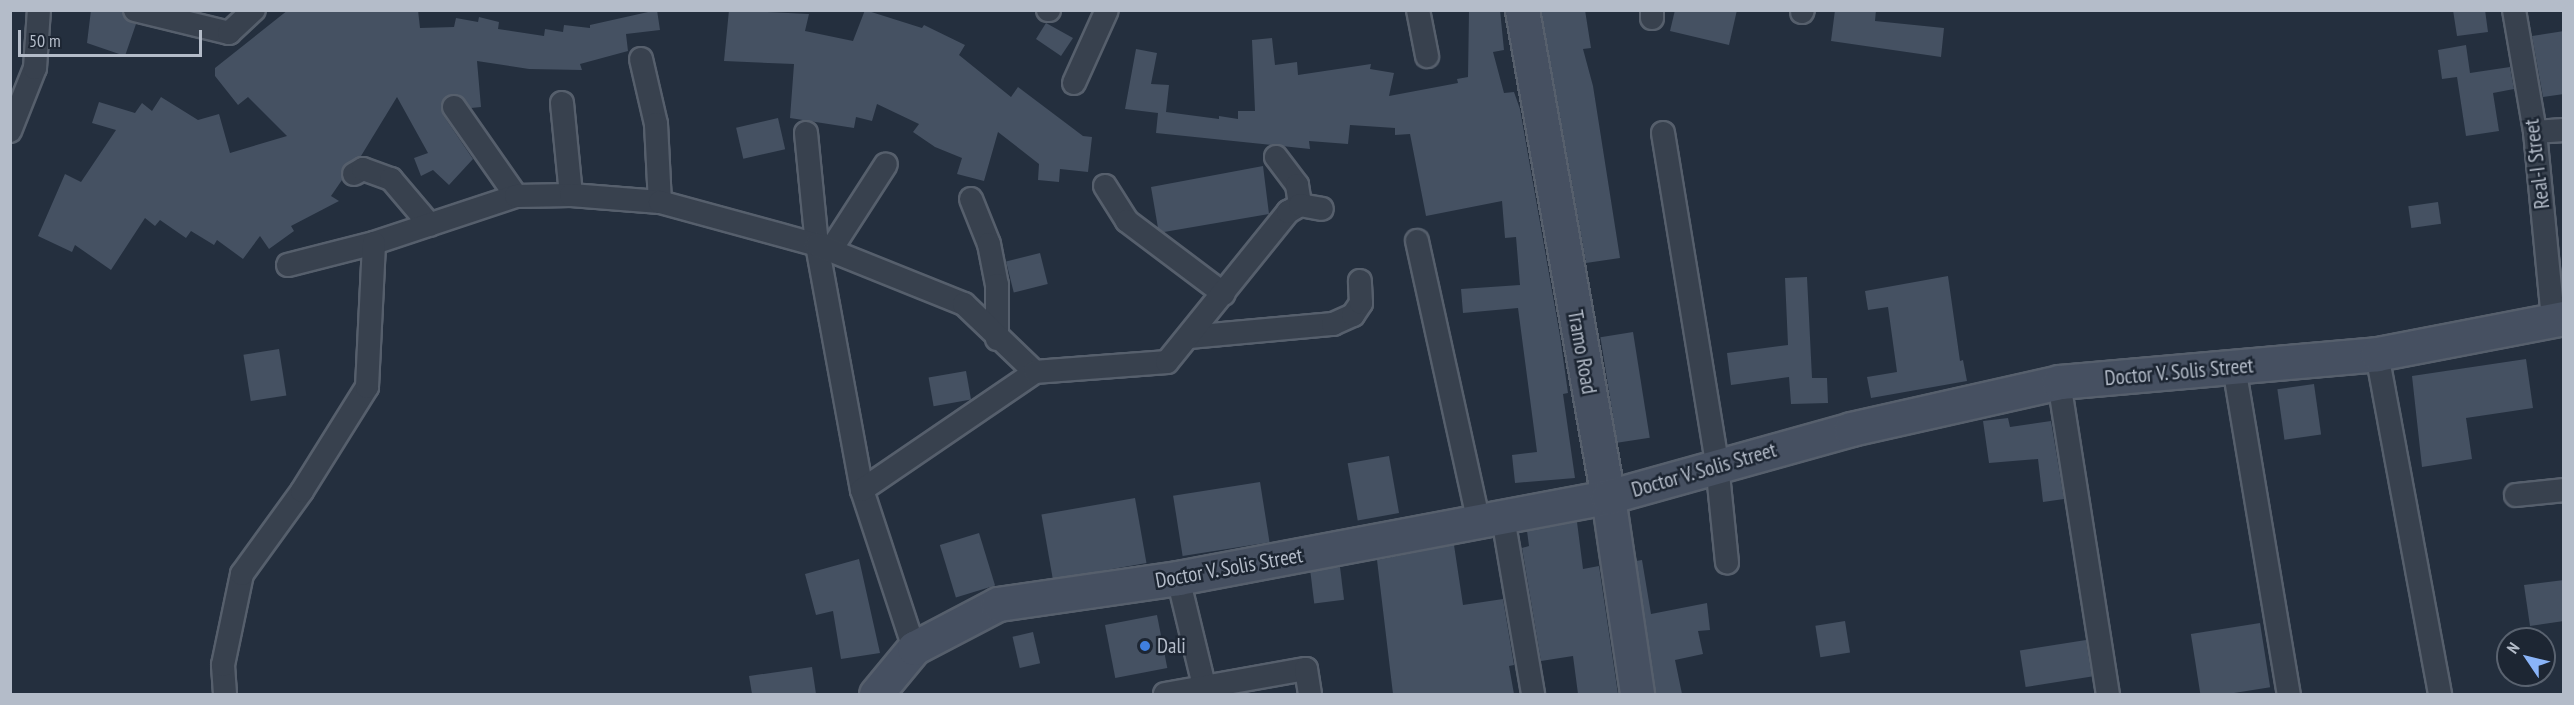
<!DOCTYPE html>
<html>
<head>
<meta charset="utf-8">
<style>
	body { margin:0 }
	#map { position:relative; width:2574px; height:705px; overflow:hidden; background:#242f3e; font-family:"PT Sans Narrow",sans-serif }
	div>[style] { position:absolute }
	.building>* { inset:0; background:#455162; transform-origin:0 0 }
	.roads { filter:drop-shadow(2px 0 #565f6c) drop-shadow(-2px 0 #565f6c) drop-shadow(0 2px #565f6c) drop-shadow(0 -2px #565f6c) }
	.street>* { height:22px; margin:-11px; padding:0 11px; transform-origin:11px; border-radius:11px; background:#38414e }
	.secondary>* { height:33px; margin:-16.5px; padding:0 16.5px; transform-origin:16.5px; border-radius:16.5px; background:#465061 }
	.dots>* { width:16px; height:16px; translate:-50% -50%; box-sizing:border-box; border:3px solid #1d2633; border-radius:50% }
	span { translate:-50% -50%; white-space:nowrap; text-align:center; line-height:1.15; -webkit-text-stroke:5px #1d2633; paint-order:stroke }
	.street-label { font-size:21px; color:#b4bcc9 }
	.poi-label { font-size:21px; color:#b4bcc9 }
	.left { translate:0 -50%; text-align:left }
	.frame { position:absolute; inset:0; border:12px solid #b4bcc9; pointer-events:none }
	.north { position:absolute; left:2496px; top:627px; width:60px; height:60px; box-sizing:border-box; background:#1d2633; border:2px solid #59626f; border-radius:50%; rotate:305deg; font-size:16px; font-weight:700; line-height:24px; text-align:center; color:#b4bcc9 }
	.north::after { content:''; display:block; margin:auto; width:21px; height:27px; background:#8ab4f8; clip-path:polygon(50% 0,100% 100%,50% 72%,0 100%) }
	.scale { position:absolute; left:18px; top:30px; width:184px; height:27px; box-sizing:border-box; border:3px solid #b4bcc9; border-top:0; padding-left:8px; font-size:18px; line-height:21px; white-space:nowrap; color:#b4bcc9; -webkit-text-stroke:4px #1d2633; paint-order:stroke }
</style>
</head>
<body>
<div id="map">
	<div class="building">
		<div style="clip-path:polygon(91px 10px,122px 10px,125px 19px,136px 24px,125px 56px,87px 43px)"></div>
		<div style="clip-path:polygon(288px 10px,418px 10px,420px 28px,454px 27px,456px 18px,478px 22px,479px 17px,499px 22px,498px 29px,544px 36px,545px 29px,563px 32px,564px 25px,590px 28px,590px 25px,657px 10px,660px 30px,626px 34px,628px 51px,580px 64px,582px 70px,529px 69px,477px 61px,481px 107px,471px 108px,460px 95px,453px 94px,442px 102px,443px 115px,473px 159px,449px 185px,433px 170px,421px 176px,414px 158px,428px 153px,397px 97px,361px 156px,342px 168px,342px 180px,331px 196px,339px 201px,291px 226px,294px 231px,269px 249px,260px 236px,243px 259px,217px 240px,214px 245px,191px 231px,186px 238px,160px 220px,155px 226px,145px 218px,111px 270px,75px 245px,72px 252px,38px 236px,65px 174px,81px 182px,116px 130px,92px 123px,99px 102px,135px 113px,142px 103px,152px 111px,161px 97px,198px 120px,219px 114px,230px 153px,287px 136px,248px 97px,238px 105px,215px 76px,215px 68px)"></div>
		<div style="clip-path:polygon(729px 10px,809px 14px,805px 31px,853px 41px,865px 10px,922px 28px,924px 25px,965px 45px,959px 55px,1011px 97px,1018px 87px,1083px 136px,1092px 137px,1088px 172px,1060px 169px,1059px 182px,1038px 180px,1039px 164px,998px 132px,984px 181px,957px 174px,962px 158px,935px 147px,913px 132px,919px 124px,877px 104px,872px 121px,856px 117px,854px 128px,790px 118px,794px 64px,724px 61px)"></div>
		<div style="clip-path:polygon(1469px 10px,1500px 10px,1504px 50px,1493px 52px,1504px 93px,1514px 92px,1520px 109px,1560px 336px,1568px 393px,1563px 394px,1575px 478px,1515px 483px,1512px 455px,1537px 452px,1518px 308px,1463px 313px,1461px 289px,1520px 285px,1516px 237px,1505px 238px,1502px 201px,1426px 216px,1410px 134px,1395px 135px,1395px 128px,1350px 125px,1348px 144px,1309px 141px,1310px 149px,1156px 133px,1158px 113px,1125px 109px,1136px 49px,1157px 53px,1151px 84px,1169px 85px,1166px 112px,1219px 119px,1219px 116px,1238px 119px,1238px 111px,1255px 111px,1252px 40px,1272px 38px,1275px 65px,1297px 62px,1298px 75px,1371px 64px,1370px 69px,1394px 73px,1389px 96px,1458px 83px,1457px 79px,1468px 77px)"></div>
		<div style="clip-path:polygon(1541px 10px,1585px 10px,1591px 48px,1583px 49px,1593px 86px,1620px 258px,1586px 263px)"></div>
		<div style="clip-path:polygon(1675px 10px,1737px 10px,1729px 45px,1670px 31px)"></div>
		<div style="clip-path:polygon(1835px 10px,1876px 10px,1875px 21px,1944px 28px,1941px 57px,1831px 41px)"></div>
		<div style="clip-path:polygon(2453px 10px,2485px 10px,2488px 32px,2457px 36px)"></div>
		<div style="clip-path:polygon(1046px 23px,1073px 38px,1061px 56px,1036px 39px)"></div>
		<div style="clip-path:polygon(2564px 31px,2564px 94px,2543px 97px,2532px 36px)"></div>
		<div style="clip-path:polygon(2466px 45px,2470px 73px,2510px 67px,2514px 89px,2493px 93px,2499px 131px,2466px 136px,2457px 77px,2442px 79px,2438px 50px)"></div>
		<div style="left:778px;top:118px;width:32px;height:43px;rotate:77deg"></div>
		<div style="clip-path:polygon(1263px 166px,1269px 214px,1164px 232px,1158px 228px,1151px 187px)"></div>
		<div style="left:2438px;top:202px;width:22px;height:30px;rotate:82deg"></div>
		<div style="left:1040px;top:253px;width:32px;height:35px;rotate:76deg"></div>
		<div style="clip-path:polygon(1948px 276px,1960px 361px,1963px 360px,1967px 381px,1871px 398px,1867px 377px,1897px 372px,1888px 307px,1868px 310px,1865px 291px)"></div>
		<div style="clip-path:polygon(1807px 277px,1812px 378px,1827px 378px,1828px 403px,1791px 404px,1789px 377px,1731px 385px,1727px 353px,1788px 345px,1785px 278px)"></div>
		<div style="left:1633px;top:332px;width:107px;height:33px;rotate:81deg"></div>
		<div style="left:279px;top:349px;width:47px;height:36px;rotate:81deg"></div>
		<div style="clip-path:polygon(2526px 359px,2533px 408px,2466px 418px,2472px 459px,2422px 467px,2412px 376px)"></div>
		<div style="left:966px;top:371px;width:29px;height:38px;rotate:80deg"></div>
		<div style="left:2314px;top:384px;width:51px;height:37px;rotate:82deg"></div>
		<div style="clip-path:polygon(2008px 418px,2010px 427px,2051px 421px,2064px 499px,2043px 502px,2038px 459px,1989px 463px,1983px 421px)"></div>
		<div style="left:1389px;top:456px;width:58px;height:42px;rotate:80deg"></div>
		<div style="left:1260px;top:482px;width:61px;height:88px;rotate:81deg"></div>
		<div style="left:1135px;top:498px;width:66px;height:95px;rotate:80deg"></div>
		<div style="clip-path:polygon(1577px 522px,1583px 569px,1599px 566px,1618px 694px,1578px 694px,1573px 656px,1541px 661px,1522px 548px,1529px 546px,1527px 531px)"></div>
		<div style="left:979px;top:533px;width:55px;height:41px;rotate:73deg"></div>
		<div style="clip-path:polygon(1454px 545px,1463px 605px,1503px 599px,1514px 665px,1509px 666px,1514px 694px,1393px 694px,1377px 560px)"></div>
		<div style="clip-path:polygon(859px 559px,880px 653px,841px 659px,833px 611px,816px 615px,805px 574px)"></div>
		<div style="clip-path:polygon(1642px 560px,1651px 614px,1707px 603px,1710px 630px,1698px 631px,1703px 654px,1675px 660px,1682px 694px,1655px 694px,1636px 561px)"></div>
		<div style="left:1340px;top:567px;width:33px;height:30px;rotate:83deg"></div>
		<div style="clip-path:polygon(2564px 580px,2564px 621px,2530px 626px,2524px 585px)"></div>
		<div style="left:1157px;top:615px;width:54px;height:53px;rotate:79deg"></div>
		<div style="left:1845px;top:621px;width:32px;height:30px;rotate:81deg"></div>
		<div style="left:2260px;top:623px;width:65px;height:70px;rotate:81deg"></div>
		<div style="left:1033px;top:632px;width:32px;height:21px;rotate:77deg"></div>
		<div style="left:2086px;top:640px;width:37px;height:67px;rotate:81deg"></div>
		<div style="clip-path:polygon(812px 667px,816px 694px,752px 694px,749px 676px)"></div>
	</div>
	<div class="roads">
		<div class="street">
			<div style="left:135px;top:10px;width:97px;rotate:13.7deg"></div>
			<div style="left:229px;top:33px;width:34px;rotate:-43deg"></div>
			<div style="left:1048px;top:10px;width:1px"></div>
			<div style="left:1418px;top:10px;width:47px;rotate:78.9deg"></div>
			<div style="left:2514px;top:10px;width:124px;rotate:80.2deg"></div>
			<div style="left:2535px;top:132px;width:188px;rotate:84.5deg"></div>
			<div style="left:1802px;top:12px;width:2px;rotate:-63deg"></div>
			<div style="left:1652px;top:18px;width:8px;rotate:-90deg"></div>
			<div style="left:641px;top:59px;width:67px;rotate:77deg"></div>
			<div style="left:656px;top:124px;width:78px;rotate:87.1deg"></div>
			<div style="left:1074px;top:83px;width:80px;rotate:-65.7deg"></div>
			<div style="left:562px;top:103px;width:92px;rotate:84.4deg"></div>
			<div style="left:454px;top:107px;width:108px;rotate:55.1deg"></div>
			<div style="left:10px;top:131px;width:68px;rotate:-68.4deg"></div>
			<div style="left:35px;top:68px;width:58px;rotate:-86.1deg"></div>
			<div style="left:2535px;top:132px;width:29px;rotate:-4deg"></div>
			<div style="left:806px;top:133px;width:113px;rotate:84.4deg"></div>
			<div style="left:817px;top:245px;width:249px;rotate:79.6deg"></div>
			<div style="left:862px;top:490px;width:166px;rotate:71.8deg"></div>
			<div style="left:1663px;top:133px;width:335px;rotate:80.7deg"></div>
			<div style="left:1717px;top:464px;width:99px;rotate:84.2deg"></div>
			<div style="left:1276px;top:157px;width:35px;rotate:53deg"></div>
			<div style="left:1297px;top:185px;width:20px;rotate:81deg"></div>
			<div style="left:354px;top:174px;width:10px;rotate:-29deg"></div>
			<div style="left:363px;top:169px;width:30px;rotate:20deg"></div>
			<div style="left:391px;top:179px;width:60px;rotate:49.7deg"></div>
			<div style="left:1105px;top:186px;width:41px;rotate:57.8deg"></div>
			<div style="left:1127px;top:221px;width:121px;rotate:37deg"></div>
			<div style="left:971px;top:199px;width:48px;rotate:68.2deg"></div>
			<div style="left:989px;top:244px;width:42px;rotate:79deg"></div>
			<div style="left:997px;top:285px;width:54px;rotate:90deg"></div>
			<div style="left:1417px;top:241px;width:289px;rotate:77.6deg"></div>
			<div style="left:830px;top:251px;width:103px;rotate:-57.2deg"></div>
			<div style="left:288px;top:265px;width:89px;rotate:-14.3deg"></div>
			<div style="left:374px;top:243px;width:150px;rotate:-18.3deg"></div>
			<div style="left:516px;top:196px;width:55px;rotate:-1deg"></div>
			<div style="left:571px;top:195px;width:89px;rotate:4.5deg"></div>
			<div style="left:660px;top:202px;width:163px;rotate:15.3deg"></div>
			<div style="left:817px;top:245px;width:158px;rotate:21.9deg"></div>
			<div style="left:964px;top:304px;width:98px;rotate:43.8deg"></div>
			<div style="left:1189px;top:337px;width:145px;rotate:-5.2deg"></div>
			<div style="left:1333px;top:324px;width:22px;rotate:-24deg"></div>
			<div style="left:1353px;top:315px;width:14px;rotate:-56deg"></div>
			<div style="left:1361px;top:303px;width:22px;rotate:-93deg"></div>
			<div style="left:2377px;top:354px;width:346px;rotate:79.5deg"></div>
			<div style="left:2234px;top:367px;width:332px;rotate:80.5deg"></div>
			<div style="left:2059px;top:382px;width:316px;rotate:81.1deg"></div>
			<div style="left:862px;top:490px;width:209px;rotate:-34.3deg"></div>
			<div style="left:1035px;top:372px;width:132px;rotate:-4.3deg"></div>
			<div style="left:1167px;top:362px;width:193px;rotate:-51.1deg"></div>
			<div style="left:1288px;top:212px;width:14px;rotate:-30deg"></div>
			<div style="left:1300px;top:205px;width:22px;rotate:10deg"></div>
			<div style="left:2516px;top:495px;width:48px;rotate:-5.9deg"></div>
			<div style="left:1503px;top:518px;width:179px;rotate:80.3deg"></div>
			<div style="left:1178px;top:578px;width:119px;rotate:76.4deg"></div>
			<div style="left:225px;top:694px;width:29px;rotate:-94deg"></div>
			<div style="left:223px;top:665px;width:93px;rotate:-78.2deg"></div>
			<div style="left:242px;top:574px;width:102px;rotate:-54.1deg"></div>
			<div style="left:302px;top:491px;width:123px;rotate:-58deg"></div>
			<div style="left:367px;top:387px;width:144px;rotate:-87.2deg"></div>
			<div style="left:1165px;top:694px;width:143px;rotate:-10.1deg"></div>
			<div style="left:1306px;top:669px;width:25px;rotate:81deg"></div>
		</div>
		<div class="secondary">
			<div style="left:1522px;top:10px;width:495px;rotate:80deg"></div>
			<div style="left:1608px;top:497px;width:199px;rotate:81.6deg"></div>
			<div style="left:876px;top:694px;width:60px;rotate:-50.4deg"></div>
			<div style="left:914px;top:648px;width:95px;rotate:-27.6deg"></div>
			<div style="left:998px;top:604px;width:182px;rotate:-8.2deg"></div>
			<div style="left:1178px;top:578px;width:438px;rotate:-10.7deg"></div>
			<div style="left:1608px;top:497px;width:252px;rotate:-15.6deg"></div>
			<div style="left:1851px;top:429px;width:213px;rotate:-12.7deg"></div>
			<div style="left:2059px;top:382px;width:319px;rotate:-5deg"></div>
			<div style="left:2377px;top:354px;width:190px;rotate:-10.9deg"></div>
		</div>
	</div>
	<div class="dots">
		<div style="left:1145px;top:646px;background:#3f7fe0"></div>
	</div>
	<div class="street-label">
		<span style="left:2537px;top:164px;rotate:-97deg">Real-I Street</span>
		<span style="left:1582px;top:352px;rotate:80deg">Tramo Road</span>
		<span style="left:2179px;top:372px;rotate:-5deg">Doctor V. Solis Street</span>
		<span style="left:1704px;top:470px;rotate:-16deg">Doctor V. Solis Street</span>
		<span style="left:1229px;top:568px;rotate:-10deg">Doctor V. Solis Street</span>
	</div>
	<div class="poi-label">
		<span class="left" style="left:1157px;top:646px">Dali</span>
	</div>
	<div class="frame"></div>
	<div class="north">N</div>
	<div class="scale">50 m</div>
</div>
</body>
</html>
